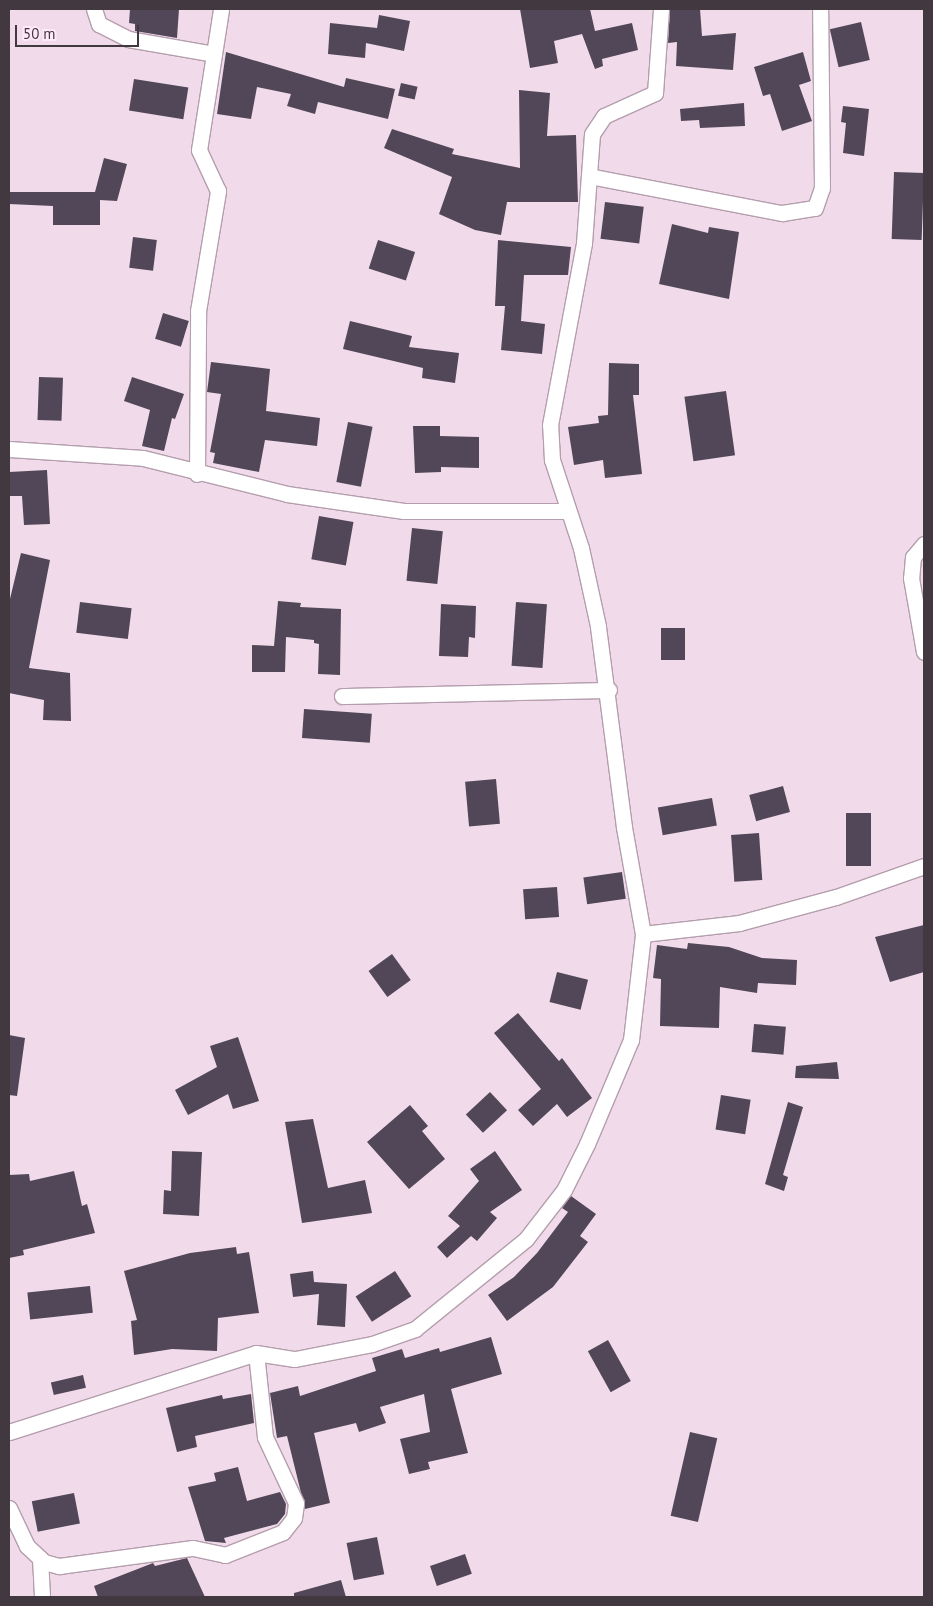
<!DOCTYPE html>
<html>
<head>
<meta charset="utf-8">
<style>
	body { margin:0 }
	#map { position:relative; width:933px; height:1606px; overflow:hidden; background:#f1dbea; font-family:"PT Sans",sans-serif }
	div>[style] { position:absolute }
	.building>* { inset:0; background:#524758; transform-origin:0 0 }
	.roads { filter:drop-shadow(1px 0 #b49ead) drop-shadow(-1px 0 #b49ead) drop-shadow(0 1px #b49ead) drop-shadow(0 -1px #b49ead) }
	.minor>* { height:15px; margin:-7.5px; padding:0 7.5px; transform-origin:7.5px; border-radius:7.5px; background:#fff }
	span { translate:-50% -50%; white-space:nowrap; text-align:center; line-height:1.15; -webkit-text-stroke:5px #ffe8f7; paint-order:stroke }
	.frame { position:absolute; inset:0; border:10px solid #423940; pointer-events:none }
	.scale { position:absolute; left:15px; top:25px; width:124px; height:22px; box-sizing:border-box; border:2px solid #423940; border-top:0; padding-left:6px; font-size:15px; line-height:18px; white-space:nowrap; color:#423940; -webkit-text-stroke:4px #ffe8f7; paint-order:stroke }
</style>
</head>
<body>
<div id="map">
	<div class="building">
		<div style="clip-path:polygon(130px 9px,179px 9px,177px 38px,135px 31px,135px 24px,129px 23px)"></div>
		<div style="clip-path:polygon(520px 9px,590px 9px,595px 31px,632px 23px,638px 50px,602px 59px,603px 66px,595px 69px,582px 34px,554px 41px,558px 63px,530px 68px)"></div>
		<div style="clip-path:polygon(670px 9px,700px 9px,702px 36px,736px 33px,733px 70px,676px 66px,677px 42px,668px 43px)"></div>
		<div style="clip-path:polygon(379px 15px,410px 21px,404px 51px,366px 43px,365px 58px,328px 54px,330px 23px,377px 28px)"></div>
		<div style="left:861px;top:22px;width:39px;height:32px;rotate:77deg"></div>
		<div style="clip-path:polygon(226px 52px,344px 87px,346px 78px,395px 89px,388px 119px,318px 102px,315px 114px,287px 106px,291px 94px,257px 87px,251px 119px,217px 114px)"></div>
		<div style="clip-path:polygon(803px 52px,811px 81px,799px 85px,812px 121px,782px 131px,770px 94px,763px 96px,754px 67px)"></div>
		<div style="left:134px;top:79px;width:55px;height:32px;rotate:9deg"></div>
		<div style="left:401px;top:83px;width:17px;height:13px;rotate:13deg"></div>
		<div style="clip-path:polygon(519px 90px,550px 93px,547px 136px,576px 135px,578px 202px,507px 202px,501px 235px,475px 230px,439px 214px,452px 177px,384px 148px,392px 129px,454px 149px,452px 154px,520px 168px)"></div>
		<div style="clip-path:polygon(744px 103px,745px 126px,700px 128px,699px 120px,681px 121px,680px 109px)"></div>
		<div style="clip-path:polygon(843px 106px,869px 109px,864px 156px,843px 153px,846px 123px,841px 122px)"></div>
		<div style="clip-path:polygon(104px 158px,127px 164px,117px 201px,100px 200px,100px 225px,53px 225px,53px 206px,9px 204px,9px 192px,95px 192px)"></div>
		<div style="left:894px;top:172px;width:30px;height:67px;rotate:2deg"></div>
		<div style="left:605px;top:202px;width:39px;height:37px;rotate:7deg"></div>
		<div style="clip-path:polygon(672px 224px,708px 233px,709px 227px,739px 232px,729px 299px,659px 284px)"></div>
		<div style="left:133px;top:237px;width:24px;height:31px;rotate:7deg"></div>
		<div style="left:378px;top:240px;width:39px;height:30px;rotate:18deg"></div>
		<div style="clip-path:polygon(498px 240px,571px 247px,568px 275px,524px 275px,521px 321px,545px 324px,542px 354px,501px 350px,505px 306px,495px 306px)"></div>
		<div style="left:163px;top:313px;width:27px;height:27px;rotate:17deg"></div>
		<div style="clip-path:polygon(350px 321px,412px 336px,409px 347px,459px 353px,455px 383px,422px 378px,423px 368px,343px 349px)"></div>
		<div style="clip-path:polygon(211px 362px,270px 369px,266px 411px,320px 418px,317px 446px,265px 440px,259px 472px,213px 463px,215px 453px,210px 452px,221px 394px,207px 392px)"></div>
		<div style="clip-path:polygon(609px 363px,639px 364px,639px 395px,633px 395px,642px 474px,605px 478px,603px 460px,574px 465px,568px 427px,599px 423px,598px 416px,608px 415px)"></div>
		<div style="left:39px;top:377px;width:24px;height:43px;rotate:2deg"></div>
		<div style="clip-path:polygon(132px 377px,184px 394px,175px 419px,172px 418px,164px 451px,142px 446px,150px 410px,124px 401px)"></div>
		<div style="left:726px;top:391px;width:65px;height:42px;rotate:82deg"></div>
		<div style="left:348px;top:422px;width:25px;height:61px;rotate:11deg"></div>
		<div style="clip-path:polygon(413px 426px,440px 426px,440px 436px,479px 437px,479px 468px,441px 467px,441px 472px,415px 473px)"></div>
		<div style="clip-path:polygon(47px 470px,50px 524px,24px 525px,22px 496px,9px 496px,9px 472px)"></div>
		<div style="left:319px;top:516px;width:35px;height:44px;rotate:10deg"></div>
		<div style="left:412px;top:528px;width:31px;height:53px;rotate:6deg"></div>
		<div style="clip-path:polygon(21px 553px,50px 560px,29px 668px,70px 673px,71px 721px,43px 720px,44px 700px,9px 693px,9px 603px)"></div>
		<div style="clip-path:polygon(278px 601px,301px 603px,300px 607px,341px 609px,340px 675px,318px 674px,319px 644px,314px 643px,314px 640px,286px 637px,285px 672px,252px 672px,252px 645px,274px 646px)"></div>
		<div style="left:80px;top:602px;width:52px;height:31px;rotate:7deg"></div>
		<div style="left:516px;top:602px;width:31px;height:64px;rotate:4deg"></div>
		<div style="clip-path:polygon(441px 604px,476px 606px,475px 638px,469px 637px,468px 657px,439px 656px)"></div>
		<div style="left:661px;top:628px;width:24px;height:32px"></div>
		<div style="left:304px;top:709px;width:68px;height:29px;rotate:4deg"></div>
		<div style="left:496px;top:779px;width:45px;height:31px;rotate:85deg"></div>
		<div style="left:783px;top:786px;width:27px;height:35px;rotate:75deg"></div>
		<div style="left:712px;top:798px;width:28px;height:55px;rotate:80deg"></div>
		<div style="left:846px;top:813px;width:25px;height:53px"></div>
		<div style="left:759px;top:833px;width:47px;height:28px;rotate:86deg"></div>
		<div style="left:622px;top:872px;width:27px;height:39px;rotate:82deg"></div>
		<div style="left:557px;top:887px;width:30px;height:34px;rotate:86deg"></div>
		<div style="clip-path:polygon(924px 925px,924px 972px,890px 982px,875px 937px)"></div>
		<div style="clip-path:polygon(688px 943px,729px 947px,762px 958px,797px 960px,796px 985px,758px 983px,757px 993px,720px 987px,719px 1028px,660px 1026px,661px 979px,653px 978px,657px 945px,687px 949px)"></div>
		<div style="left:392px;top:954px;width:32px;height:29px;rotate:54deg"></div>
		<div style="left:557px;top:972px;width:32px;height:31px;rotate:14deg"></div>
		<div style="clip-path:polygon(518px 1013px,559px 1061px,562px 1058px,592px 1098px,567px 1117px,557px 1104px,533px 1126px,518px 1110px,541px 1089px,494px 1033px)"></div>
		<div style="left:754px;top:1024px;width:32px;height:28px;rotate:5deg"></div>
		<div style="clip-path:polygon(9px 1035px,25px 1038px,17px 1096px,9px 1095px)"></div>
		<div style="clip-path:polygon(238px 1037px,259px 1101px,233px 1109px,228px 1094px,188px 1115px,175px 1090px,217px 1067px,210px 1046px)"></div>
		<div style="clip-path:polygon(837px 1062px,839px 1079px,795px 1078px,796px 1066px)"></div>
		<div style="left:490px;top:1092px;width:25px;height:33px;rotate:47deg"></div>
		<div style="left:721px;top:1095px;width:30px;height:35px;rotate:9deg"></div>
		<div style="clip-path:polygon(788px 1102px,803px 1107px,783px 1175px,788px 1177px,784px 1191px,765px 1184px)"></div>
		<div style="clip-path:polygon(410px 1105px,428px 1126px,422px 1131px,445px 1159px,409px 1189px,367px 1142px)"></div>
		<div style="clip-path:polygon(313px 1119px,328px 1188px,365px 1180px,372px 1213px,302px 1223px,285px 1122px)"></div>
		<div style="clip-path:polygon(172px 1151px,202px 1152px,199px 1216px,163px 1214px,164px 1190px,171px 1191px)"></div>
		<div style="clip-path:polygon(495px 1151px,522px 1190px,490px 1212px,497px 1218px,477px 1241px,471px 1236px,447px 1258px,437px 1247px,460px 1226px,448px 1216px,479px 1181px,470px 1169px)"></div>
		<div style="clip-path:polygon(74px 1171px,82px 1206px,87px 1204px,95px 1233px,23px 1250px,24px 1255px,9px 1258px,9px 1175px,29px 1174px,30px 1181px)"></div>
		<div style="clip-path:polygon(571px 1196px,596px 1214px,580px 1236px,588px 1242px,553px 1287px,507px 1321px,488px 1295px,514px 1277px,537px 1253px,568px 1212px,562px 1208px)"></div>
		<div style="clip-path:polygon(236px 1247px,237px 1254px,249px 1252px,259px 1313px,218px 1318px,217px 1351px,172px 1349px,134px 1355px,131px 1321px,137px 1320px,124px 1271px,190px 1253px)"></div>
		<div style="clip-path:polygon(313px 1271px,314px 1282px,347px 1284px,345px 1327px,317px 1325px,319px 1294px,293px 1297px,290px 1274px)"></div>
		<div style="left:395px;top:1271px;width:30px;height:47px;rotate:57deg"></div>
		<div style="left:90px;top:1286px;width:27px;height:63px;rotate:84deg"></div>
		<div style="clip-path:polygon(491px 1337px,502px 1374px,451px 1389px,468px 1453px,428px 1462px,430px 1469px,409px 1474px,400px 1439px,430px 1432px,424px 1394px,380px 1407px,386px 1423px,359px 1432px,356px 1423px,314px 1433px,330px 1503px,305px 1509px,287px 1436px,277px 1438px,270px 1393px,298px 1386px,300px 1396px,376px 1371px,372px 1358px,402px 1349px,405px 1358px,439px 1348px,440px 1352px)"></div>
		<div style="left:608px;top:1340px;width:47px;height:23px;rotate:61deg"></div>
		<div style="left:83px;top:1375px;width:13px;height:33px;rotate:77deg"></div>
		<div style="clip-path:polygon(251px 1394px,254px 1423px,195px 1436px,197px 1447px,177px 1452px,166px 1408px,222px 1395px,223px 1399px)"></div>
		<div style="left:690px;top:1432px;width:28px;height:86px;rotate:13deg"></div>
		<div style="clip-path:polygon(238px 1467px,247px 1501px,280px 1492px,286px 1504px,285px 1514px,277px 1524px,224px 1538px,226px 1543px,205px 1541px,188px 1487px,216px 1481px,214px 1473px)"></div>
		<div style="left:74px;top:1493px;width:31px;height:43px;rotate:79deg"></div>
		<div style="left:377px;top:1537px;width:38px;height:31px;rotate:79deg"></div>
		<div style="left:465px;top:1554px;width:21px;height:37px;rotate:71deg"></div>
		<div style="clip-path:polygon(187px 1558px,205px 1597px,98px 1597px,94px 1586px,153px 1563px,155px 1566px)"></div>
		<div style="clip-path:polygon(341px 1580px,346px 1597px,294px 1597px,294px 1593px)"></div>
	</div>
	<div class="roads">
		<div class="minor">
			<div style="left:94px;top:9px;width:16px;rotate:72deg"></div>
			<div style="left:99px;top:24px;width:33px;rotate:27deg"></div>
			<div style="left:128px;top:39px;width:87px;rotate:9.9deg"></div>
			<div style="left:589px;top:176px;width:197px;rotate:10.9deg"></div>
			<div style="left:782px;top:213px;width:33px;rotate:-9deg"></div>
			<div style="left:815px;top:208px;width:21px;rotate:-71deg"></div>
			<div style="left:822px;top:188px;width:179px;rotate:-90.6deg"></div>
			<div style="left:9px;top:449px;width:134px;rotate:3.8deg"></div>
			<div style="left:143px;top:458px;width:148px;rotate:14deg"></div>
			<div style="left:287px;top:494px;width:118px;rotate:8.3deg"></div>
			<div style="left:404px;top:511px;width:164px"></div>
			<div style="left:197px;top:474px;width:163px;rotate:-89.6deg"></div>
			<div style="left:198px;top:311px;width:122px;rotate:-80.5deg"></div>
			<div style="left:218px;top:191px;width:45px;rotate:-114.9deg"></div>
			<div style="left:199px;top:150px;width:143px;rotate:-81.1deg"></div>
			<div style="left:924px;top:544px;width:17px;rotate:130deg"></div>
			<div style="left:913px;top:557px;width:21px;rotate:95deg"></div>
			<div style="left:911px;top:578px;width:75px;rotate:80deg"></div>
			<div style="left:342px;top:696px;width:267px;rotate:-1.3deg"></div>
			<div style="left:643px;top:934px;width:97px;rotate:-6.5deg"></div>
			<div style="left:739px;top:923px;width:100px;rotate:-15deg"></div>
			<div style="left:836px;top:897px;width:93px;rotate:-19.4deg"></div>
			<div style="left:9px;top:1432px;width:259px;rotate:-17.7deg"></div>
			<div style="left:256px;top:1353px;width:39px;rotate:9deg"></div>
			<div style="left:295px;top:1359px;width:78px;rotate:-11deg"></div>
			<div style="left:372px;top:1344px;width:46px;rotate:-19.2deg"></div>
			<div style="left:415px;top:1329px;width:143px;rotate:-39deg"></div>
			<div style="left:526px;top:1239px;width:62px;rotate:-52.2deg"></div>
			<div style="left:564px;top:1190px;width:51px;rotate:-63.4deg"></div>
			<div style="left:587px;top:1144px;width:113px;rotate:-67.1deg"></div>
			<div style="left:631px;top:1040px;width:107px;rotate:-83.5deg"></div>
			<div style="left:643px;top:934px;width:109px;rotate:-100.1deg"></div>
			<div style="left:624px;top:827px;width:203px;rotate:-97.4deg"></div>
			<div style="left:598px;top:626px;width:80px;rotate:-102.3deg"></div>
			<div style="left:581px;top:548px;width:93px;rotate:-108.2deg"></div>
			<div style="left:552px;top:460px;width:35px;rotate:-93deg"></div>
			<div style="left:550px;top:425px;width:185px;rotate:-79.4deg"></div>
			<div style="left:584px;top:243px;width:109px;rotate:-85.8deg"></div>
			<div style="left:592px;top:134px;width:22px;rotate:-56deg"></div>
			<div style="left:604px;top:116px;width:56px;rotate:-24.3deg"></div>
			<div style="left:655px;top:93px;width:84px;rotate:-85.9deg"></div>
			<div style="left:9px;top:1508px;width:42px;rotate:64.7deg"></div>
			<div style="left:27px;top:1546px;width:23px;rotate:43deg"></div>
			<div style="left:44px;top:1562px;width:16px;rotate:15deg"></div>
			<div style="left:59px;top:1566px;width:135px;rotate:-7.7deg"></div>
			<div style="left:193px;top:1548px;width:33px;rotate:12deg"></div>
			<div style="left:225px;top:1555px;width:62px;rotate:-21.6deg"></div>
			<div style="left:283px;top:1532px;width:18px;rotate:-52deg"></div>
			<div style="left:294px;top:1518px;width:15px;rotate:-82deg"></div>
			<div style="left:296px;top:1503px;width:73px;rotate:-115.2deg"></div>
			<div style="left:265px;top:1437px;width:84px;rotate:-96.1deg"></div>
			<div style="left:40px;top:1558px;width:39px;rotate:87deg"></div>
		</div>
	</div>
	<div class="frame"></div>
	<div class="scale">50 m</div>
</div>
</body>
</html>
